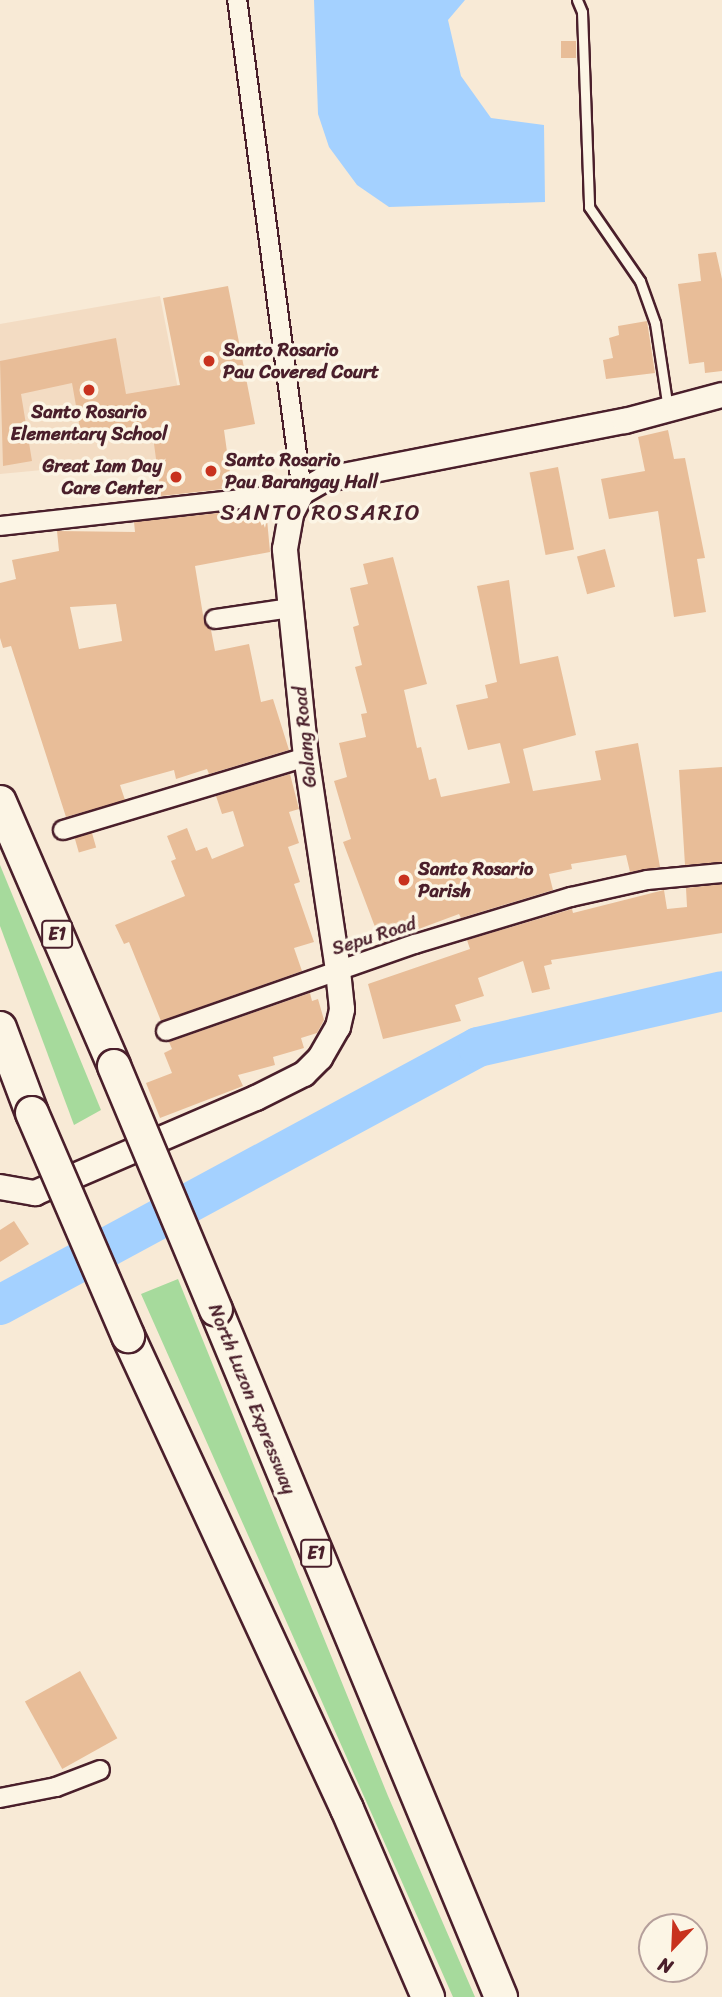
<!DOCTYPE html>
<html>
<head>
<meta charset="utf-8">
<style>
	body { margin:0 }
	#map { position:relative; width:722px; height:1997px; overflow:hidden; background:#f8ead6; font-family:Sriracha,sans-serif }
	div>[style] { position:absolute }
	.built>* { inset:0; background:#f3dcc3 }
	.green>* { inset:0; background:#a6da9c }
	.water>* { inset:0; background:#a4d1ff }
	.river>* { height:40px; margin:-20px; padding:0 20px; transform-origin:20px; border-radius:20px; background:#a4d1ff }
	.building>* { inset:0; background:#e8bd98; transform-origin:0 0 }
	.roads { filter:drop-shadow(2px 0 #4a1f2b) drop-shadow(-2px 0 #4a1f2b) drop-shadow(0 2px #4a1f2b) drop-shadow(0 -2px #4a1f2b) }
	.lane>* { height:9px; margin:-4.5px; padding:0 4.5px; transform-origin:4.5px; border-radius:4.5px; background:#fcf5e5 }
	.street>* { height:18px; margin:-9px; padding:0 9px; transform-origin:9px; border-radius:9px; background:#fcf5e5 }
	.secondary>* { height:24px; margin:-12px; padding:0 12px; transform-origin:12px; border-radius:12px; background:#fcf5e5 }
	.highway>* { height:32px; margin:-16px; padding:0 16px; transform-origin:16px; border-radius:16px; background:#fcf5e5 }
	.bridges { filter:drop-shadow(2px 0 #4a1f2b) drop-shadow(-2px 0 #4a1f2b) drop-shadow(0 2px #4a1f2b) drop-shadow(0 -2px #4a1f2b) }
	.highway-bridge>* { height:32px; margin:-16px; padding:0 16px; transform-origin:16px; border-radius:16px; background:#fcf5e5 }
	.dots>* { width:19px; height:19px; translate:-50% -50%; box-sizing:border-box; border:4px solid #fcf5e5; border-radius:50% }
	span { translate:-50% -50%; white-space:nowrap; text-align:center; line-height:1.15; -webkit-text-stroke:7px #fcf5e5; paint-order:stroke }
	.shield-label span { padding:2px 5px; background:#fcf5e5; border:2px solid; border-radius:5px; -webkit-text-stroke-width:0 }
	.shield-label { font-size:18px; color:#4a1f2b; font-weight:700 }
	.poi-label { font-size:19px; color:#4a1f2b; font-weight:700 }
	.left { translate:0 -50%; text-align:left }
	.right { translate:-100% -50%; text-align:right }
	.street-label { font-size:19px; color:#4a1f2b }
	.quarter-label { font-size:23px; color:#4a1f2b; letter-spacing:2px }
	.north { position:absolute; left:638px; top:1913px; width:70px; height:70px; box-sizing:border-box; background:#fcf5e5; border:2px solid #b59f9b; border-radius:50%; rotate:203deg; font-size:19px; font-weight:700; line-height:28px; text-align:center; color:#4a1f2b }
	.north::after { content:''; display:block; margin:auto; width:24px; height:32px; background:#c8321e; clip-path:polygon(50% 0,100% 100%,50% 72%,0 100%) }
</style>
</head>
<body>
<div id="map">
	<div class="built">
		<div style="clip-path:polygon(160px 296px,191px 456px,0 474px,0 324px)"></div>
	</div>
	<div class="green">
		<div style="clip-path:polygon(0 865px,101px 1110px,74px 1125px,0 926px)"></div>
		<div style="clip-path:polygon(178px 1279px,388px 1796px,475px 1997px,453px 1997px,141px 1294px)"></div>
	</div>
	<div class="water">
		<div style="clip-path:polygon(314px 0,465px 0,448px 20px,461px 76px,491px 118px,544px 125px,545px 202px,389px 207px,357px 185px,329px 147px,318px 114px)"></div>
	</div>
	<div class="river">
		<div style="left:0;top:1305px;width:543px;rotate:-28.36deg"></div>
		<div style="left:478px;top:1047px;width:250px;rotate:-12.9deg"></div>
	</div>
	<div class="building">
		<div style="left:561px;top:41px;width:15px;height:17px"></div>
		<div style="clip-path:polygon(716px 252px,722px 279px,722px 371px,705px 373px,704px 362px,689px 364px,678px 284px,701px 281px,698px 254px)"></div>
		<div style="clip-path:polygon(228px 286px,255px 424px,224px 430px,232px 488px,161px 496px,152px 429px,82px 440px,72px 383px,21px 394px,32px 461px,3px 466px,0 361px,116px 338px,126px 394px,180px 385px,163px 298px)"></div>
		<div style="clip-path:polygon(647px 321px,655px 373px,606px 379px,603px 360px,613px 358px,609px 338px,619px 335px,618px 326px)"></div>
		<div style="clip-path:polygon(668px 430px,674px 459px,685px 458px,705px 558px,697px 559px,706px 612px,674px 617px,658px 511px,609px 519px,601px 479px,645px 471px,638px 437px)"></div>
		<div style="left:558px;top:467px;width:84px;height:29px;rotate:79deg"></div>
		<div style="clip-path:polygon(evenodd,266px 508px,270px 552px,195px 566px,204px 621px,211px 630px,215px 651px,249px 644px,261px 702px,273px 699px,289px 750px,209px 774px,207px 769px,176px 779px,174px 770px,120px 785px,125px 800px,66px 817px,11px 646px,3px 648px,0 638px,0 583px,16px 579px,12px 560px,59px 551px,57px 531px,135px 532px,134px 522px,266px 508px,116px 604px,122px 641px,79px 649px,70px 607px,116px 604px)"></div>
		<div style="left:605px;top:549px;width:39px;height:29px;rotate:75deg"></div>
		<div style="clip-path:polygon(393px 557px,427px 684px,404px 690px,417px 748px,421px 747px,429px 780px,436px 778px,441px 797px,510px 783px,500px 743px,468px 750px,456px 705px,488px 698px,485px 685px,497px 682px,477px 586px,509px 580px,520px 664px,558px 656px,576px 735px,523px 749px,533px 791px,601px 780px,595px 751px,638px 743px,660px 867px,630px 872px,626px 855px,571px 864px,572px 869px,549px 874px,553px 890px,461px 918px,459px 914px,381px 943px,343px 842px,351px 839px,334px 781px,347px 777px,339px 743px,366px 737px,361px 714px,367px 713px,355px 667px,362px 665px,353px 627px,359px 625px,350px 588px,368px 584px,363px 564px)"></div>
		<div style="clip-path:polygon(722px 767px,722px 862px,685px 865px,679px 770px)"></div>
		<div style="clip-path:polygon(290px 774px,299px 809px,289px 812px,299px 843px,288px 847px,300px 882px,294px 884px,314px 942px,294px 948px,302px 971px,161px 1021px,129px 942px,124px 944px,115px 925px,185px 896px,171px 861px,176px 859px,167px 836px,187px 828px,196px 851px,207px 847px,212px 859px,244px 846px,233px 811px,222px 814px,216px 796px)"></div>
		<div style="left:92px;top:833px;width:15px;height:18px;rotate:74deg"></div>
		<div style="clip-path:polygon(722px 884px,722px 933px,551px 960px,552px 964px,544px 966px,550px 989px,532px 993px,523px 961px,478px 978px,484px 996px,455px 1005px,461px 1021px,383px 1039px,368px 984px,470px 949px,467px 940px,572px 909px,573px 913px,664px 890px,667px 909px,687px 907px,686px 888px)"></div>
		<div style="clip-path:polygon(310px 993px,312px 1001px,318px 999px,324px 1020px,317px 1033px,301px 1038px,304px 1048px,273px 1057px,275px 1065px,238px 1075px,243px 1086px,160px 1118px,146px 1083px,172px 1073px,164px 1053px,172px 1049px,169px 1042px)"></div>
		<div style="clip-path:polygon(14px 1221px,29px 1244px,0 1262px,0 1230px)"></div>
		<div style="left:80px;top:1671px;width:77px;height:63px;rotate:61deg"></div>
	</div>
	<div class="roads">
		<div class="lane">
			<div style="left:577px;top:0;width:13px;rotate:67deg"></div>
			<div style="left:582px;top:12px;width:195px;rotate:87.9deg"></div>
			<div style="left:589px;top:207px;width:90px;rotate:55.4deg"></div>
			<div style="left:640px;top:281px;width:45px;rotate:70.3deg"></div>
			<div style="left:655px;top:323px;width:87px;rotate:81.4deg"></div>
		</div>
		<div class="street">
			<div style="left:0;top:526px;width:304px;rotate:-6.4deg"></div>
			<div style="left:302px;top:492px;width:496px;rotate:-97.5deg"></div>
			<div style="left:215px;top:619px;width:76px;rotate:-8.3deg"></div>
			<div style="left:63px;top:830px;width:254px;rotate:-16.7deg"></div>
			<div style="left:166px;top:1031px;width:264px;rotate:-19.3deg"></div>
			<div style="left:415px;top:944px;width:163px;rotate:-16.8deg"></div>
			<div style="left:571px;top:897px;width:78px;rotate:-12.6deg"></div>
			<div style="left:647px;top:880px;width:75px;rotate:-5.3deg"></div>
			<div style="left:0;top:1798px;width:57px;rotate:-11.1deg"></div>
			<div style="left:56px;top:1787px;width:47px;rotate:-21.1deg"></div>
		</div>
		<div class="secondary">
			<div style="left:0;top:1187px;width:36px;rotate:10deg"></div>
			<div style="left:35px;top:1193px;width:241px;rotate:-23.3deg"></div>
			<div style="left:256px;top:1098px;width:54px;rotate:-26.6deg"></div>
			<div style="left:304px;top:1074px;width:23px;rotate:-45deg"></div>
			<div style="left:320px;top:1058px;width:36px;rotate:-60deg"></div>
			<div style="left:338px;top:1027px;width:18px;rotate:-77deg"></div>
			<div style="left:342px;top:1009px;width:39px;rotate:-96deg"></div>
			<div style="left:338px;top:970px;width:215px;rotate:-98.5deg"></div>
			<div style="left:306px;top:757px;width:209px;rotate:-95.8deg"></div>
			<div style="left:285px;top:549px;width:36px;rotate:-80deg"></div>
			<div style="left:291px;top:514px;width:25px;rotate:-63deg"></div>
			<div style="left:302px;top:492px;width:24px;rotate:-30deg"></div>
			<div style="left:323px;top:480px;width:308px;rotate:-11.1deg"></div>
			<div style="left:625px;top:421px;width:100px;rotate:-15deg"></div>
		</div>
		<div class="highway">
			<div style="left:0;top:802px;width:288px;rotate:66.6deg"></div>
			<div style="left:0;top:1028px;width:91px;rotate:69.4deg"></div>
			<div style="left:216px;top:1310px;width:744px;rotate:67.47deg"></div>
			<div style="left:128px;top:1336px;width:521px;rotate:65.16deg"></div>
			<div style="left:347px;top:1809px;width:205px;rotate:66.7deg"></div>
		</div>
	</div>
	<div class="bridges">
		<div class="highway-bridge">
			<div style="left:114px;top:1066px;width:264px;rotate:67.3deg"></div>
			<div style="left:32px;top:1113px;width:243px;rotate:66.7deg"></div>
		</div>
	</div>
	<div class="dots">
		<div style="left:209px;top:361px;background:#c8321e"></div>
		<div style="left:89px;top:390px;background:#c8321e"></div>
		<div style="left:211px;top:471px;background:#c8321e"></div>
		<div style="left:176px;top:477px;background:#c8321e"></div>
		<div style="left:404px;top:880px;background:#c8321e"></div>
	</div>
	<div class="shield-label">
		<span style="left:57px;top:934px">E1</span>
		<span style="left:316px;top:1553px">E1</span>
	</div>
	<div class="poi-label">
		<span class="left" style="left:223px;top:361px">Santo Rosario<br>Pau Covered Court</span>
		<span style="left:89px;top:423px">Santo Rosario<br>Elementary School</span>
		<span class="left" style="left:225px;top:471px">Santo Rosario<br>Pau Barangay Hall</span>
		<span class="right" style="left:162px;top:477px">Great Iam Day<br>Care Center</span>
		<span class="left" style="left:418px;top:880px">Santo Rosario<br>Parish</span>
	</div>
	<div class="street-label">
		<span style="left:305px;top:737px;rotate:-96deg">Galang Road</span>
		<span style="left:374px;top:936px;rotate:-18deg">Sepu Road</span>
		<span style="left:252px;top:1399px;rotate:68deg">North Luzon Expressway</span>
	</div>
	<div class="quarter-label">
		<span style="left:321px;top:513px">SANTO ROSARIO</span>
	</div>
	<div class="north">N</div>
</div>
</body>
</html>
